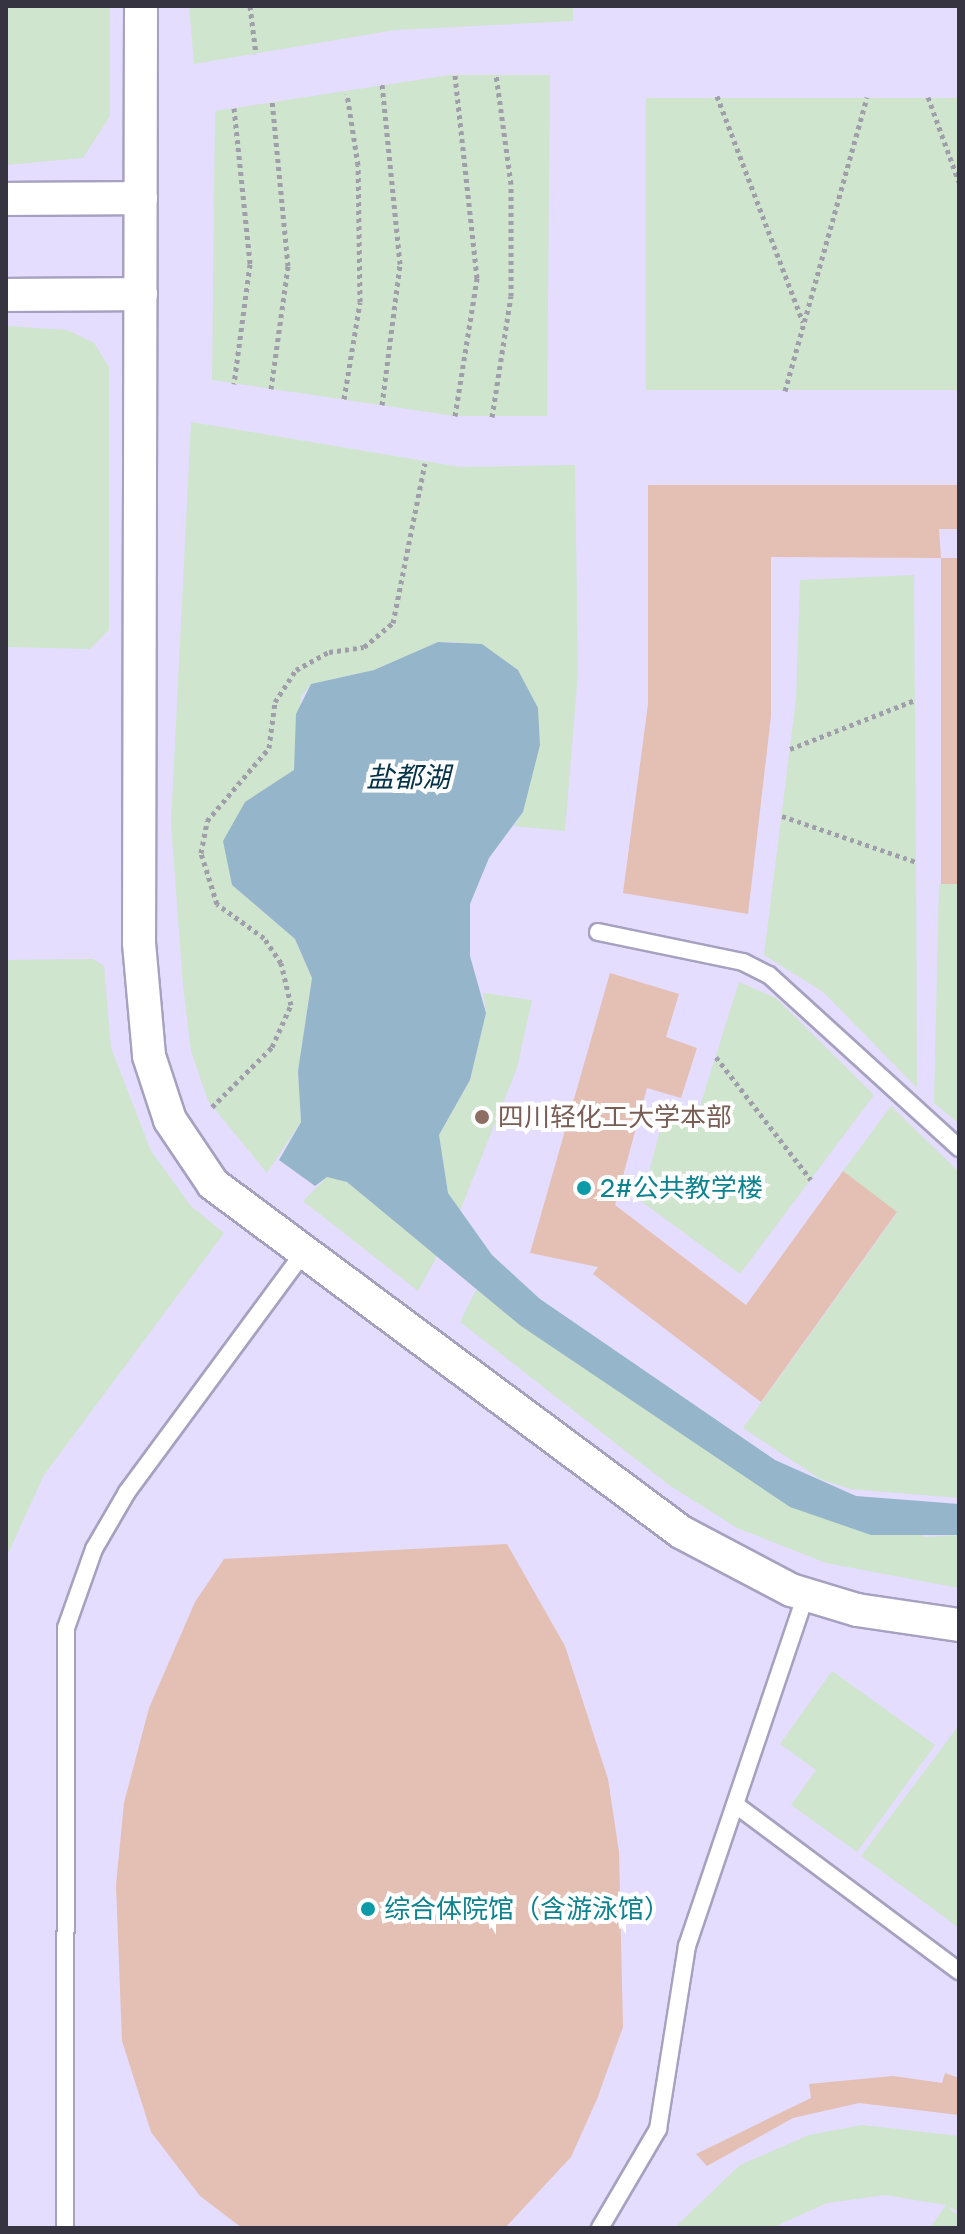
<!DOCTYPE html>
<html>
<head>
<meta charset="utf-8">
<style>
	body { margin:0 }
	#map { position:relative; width:965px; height:2234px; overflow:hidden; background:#f0edfb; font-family:"Golos Text","Noto Sans SC",sans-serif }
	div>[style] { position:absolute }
	.built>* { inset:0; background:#e4ddfe; transform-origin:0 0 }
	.green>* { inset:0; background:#cfe5ce; transform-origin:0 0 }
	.water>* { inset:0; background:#95b6ca }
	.building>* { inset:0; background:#e4bfb4; transform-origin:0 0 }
	.path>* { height:5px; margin-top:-2.5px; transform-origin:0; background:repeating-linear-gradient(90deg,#a09eab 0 4px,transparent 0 8px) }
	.roads { filter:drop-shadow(2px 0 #a7a1c0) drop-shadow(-2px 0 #a7a1c0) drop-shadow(0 2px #a7a1c0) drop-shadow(0 -2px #a7a1c0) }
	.service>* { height:16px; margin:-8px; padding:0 8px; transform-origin:8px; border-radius:8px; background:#fff }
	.minor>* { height:32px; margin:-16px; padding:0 16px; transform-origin:16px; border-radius:16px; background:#fff }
	.dots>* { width:22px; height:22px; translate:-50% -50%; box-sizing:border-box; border:4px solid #fff; border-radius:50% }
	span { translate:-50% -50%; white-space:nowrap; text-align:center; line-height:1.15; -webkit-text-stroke:8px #fff; paint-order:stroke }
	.education-label { font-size:26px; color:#785e54 }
	.left { translate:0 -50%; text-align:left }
	.culture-label { font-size:26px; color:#0d838f }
	.water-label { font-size:28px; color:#053349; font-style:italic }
	.frame { position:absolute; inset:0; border:8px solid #363441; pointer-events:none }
</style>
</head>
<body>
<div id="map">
	<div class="built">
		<div style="left:6px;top:6px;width:953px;height:2222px"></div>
	</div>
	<div class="green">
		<div style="clip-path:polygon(6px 6px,110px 6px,110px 116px,83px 158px,6px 165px)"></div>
		<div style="clip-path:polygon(189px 6px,573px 6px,573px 21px,395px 30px,194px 64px)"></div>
		<div style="clip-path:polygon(450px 75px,550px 75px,547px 416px,455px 416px,212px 380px,215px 111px)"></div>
		<div style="left:646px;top:98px;width:313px;height:292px"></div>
		<div style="clip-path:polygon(6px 326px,67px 330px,94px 343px,109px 367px,109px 630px,90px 649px,6px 647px)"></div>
		<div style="clip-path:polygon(191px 422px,460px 467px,575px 465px,578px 673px,565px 831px,514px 826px,523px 812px,457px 642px,438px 642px,374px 670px,311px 684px,301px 697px,294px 770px,224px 841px,232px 885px,295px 939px,312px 978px,298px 1071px,301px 1122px,267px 1173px,208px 1101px,191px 1051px,183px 986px,171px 823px)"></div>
		<div style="clip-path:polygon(914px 575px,916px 862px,917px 1088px,823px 992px,764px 955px,796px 699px,800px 580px)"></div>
		<div style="clip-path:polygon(939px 884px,959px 884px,959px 1124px,934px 1103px)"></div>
		<div style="clip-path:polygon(93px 959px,104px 966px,111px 1048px,151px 1151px,191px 1206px,224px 1233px,44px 1475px,6px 1558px,6px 960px)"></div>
		<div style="clip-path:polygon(739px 982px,776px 998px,874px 1095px,740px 1274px,641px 1201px,664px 1116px,695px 1122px)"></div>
		<div style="clip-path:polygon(483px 993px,532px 1000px,517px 1068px,460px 1211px,448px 1193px,439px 1135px,470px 1080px,486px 1013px)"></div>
		<div style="clip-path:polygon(891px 1106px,959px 1172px,959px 1498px,850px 1489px,820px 1479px,743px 1428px,897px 1213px,843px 1171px)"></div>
		<div style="clip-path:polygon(327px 1177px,347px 1181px,437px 1256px,418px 1291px,303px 1201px)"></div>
		<div style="clip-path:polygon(476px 1290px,623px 1389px,925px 1537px,959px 1535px,959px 1588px,826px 1563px,737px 1528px,669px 1485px,460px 1322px)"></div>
		<div style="clip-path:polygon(832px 1671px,935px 1745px,857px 1852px,791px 1805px,816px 1770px,780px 1744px)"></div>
		<div style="clip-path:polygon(959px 1725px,959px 1928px,861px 1856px)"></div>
		<div style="clip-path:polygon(862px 2125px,959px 2136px,959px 2211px,947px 2207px,959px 2216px,959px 2228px,930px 2228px,946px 2205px,885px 2195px,827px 2203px,772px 2228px,674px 2228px,740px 2165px,809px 2135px)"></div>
	</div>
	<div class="water">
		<div style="clip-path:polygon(438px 642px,482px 644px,518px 670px,538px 708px,540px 745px,523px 812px,489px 858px,470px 904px,470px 956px,486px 1013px,470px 1080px,439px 1135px,448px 1193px,492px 1255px,540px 1299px,775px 1460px,856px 1496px,959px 1504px,959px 1535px,871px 1535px,790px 1507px,521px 1326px,347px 1182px,327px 1177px,315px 1186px,279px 1160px,301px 1122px,298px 1071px,312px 978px,295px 939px,232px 885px,223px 841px,245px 802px,294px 770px,296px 714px,311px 684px,374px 670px)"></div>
	</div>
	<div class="building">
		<div style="clip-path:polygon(648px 485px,959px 485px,959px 529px,939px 529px,941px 558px,771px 557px,771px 716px,748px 914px,623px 893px,648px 704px)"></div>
		<div style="left:941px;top:558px;width:18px;height:326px"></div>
		<div style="clip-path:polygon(610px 973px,679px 994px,666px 1037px,697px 1048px,681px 1098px,647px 1088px,615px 1205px,746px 1305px,843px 1171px,897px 1212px,761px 1402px,593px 1274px,598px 1267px,530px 1253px)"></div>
		<div style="clip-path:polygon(507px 1544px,565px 1646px,608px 1779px,619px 1852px,623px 2027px,597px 2099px,571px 2157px,505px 2228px,242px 2228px,200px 2196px,151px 2132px,122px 2041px,116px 1885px,124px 1803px,149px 1708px,195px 1602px,224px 1559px)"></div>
		<div style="clip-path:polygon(945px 2073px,959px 2078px,959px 2115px,859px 2103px,793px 2118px,707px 2166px,696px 2154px,811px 2098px,809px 2084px,893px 2076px,942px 2083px)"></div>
	</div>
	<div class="path">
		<div style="left:250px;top:6px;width:48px;rotate:82.9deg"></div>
		<div style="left:717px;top:96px;width:242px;rotate:69.2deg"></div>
		<div style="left:928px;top:97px;width:90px;rotate:70deg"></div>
		<div style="left:234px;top:108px;width:157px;rotate:84.1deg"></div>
		<div style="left:250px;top:264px;width:121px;rotate:97.6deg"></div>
		<div style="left:271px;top:389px;width:124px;rotate:-82.1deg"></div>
		<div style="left:288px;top:266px;width:166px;rotate:-95.5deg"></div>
		<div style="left:785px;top:391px;width:305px;rotate:-74.4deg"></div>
		<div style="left:344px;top:399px;width:98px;rotate:-80.6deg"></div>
		<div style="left:360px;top:302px;width:137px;rotate:-90.8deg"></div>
		<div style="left:358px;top:165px;width:72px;rotate:-98.8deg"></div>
		<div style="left:382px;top:405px;width:142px;rotate:-82.7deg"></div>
		<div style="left:400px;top:264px;width:182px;rotate:-95.7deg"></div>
		<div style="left:455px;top:416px;width:140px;rotate:-80.9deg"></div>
		<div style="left:477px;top:278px;width:204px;rotate:-96.2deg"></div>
		<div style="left:492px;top:417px;width:122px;rotate:-81.1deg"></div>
		<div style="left:511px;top:296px;width:112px;rotate:-90deg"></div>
		<div style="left:511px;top:184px;width:110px;rotate:-97.8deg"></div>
		<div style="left:790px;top:749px;width:134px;rotate:-21.4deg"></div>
		<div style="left:782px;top:816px;width:142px;rotate:18.9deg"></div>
		<div style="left:716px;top:1057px;width:155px;rotate:52.3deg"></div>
		<div style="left:212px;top:1107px;width:85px;rotate:-45deg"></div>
		<div style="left:272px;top:1047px;width:46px;rotate:-65.7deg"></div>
		<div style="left:291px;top:1005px;width:43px;rotate:-103.4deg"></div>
		<div style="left:281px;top:963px;width:30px;rotate:-124deg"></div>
		<div style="left:264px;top:938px;width:58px;rotate:-144.1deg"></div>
		<div style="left:217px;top:904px;width:53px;rotate:-107.4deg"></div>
		<div style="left:201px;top:853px;width:33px;rotate:-79deg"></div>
		<div style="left:207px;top:821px;width:96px;rotate:-49.7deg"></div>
		<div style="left:269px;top:748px;width:46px;rotate:-82.6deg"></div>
		<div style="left:275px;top:702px;width:38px;rotate:-57deg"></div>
		<div style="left:296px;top:670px;width:38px;rotate:-29deg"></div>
		<div style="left:329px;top:652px;width:35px;rotate:-8deg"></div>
		<div style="left:364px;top:647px;width:38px;rotate:-40deg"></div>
		<div style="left:393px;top:623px;width:163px;rotate:-78.7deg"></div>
	</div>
	<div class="roads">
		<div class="service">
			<div style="left:598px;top:932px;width:148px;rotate:11.7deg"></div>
			<div style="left:743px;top:962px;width:29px;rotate:27deg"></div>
			<div style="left:769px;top:975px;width:257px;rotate:42.3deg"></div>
			<div style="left:736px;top:1805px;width:278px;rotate:36.7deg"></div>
			<div style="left:65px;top:2228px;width:600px;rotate:-89.9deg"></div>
			<div style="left:66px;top:1628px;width:84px;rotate:-70.5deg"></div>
			<div style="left:94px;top:1549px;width:66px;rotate:-59.9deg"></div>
			<div style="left:127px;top:1492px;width:298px;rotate:-53.6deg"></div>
			<div style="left:600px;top:2228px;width:115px;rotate:-59.6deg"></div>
			<div style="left:658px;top:2129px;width:185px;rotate:-81deg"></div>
			<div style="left:687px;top:1946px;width:371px;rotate:-71.3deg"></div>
		</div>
		<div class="minor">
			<div style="left:141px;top:6px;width:937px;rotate:90.12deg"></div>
			<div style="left:139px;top:943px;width:113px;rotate:84.9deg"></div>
			<div style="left:149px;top:1056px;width:67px;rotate:71.8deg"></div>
			<div style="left:170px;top:1120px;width:77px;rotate:56.1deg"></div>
			<div style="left:213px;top:1184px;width:583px;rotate:36.63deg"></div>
			<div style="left:681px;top:1532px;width:124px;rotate:27.8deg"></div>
			<div style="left:791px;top:1590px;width:69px;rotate:16.9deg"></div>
			<div style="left:857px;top:1610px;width:103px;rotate:8.4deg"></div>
			<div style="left:6px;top:199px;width:135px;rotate:-0.4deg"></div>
			<div style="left:6px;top:295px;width:135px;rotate:-0.4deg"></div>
		</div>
	</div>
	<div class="dots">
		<div style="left:482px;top:1117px;background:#8d6e63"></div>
		<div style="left:584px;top:1188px;background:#0f9aa8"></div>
		<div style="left:368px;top:1909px;background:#0f9aa8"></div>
	</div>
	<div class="education-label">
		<span class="left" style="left:498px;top:1117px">四川轻化工大学本部</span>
	</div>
	<div class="culture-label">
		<span class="left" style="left:600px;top:1188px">2#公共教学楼</span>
		<span class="left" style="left:384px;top:1909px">综合体院馆（含游泳馆）</span>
	</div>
	<div class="water-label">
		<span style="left:408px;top:777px">盐都湖</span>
	</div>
	<div class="frame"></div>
</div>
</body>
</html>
